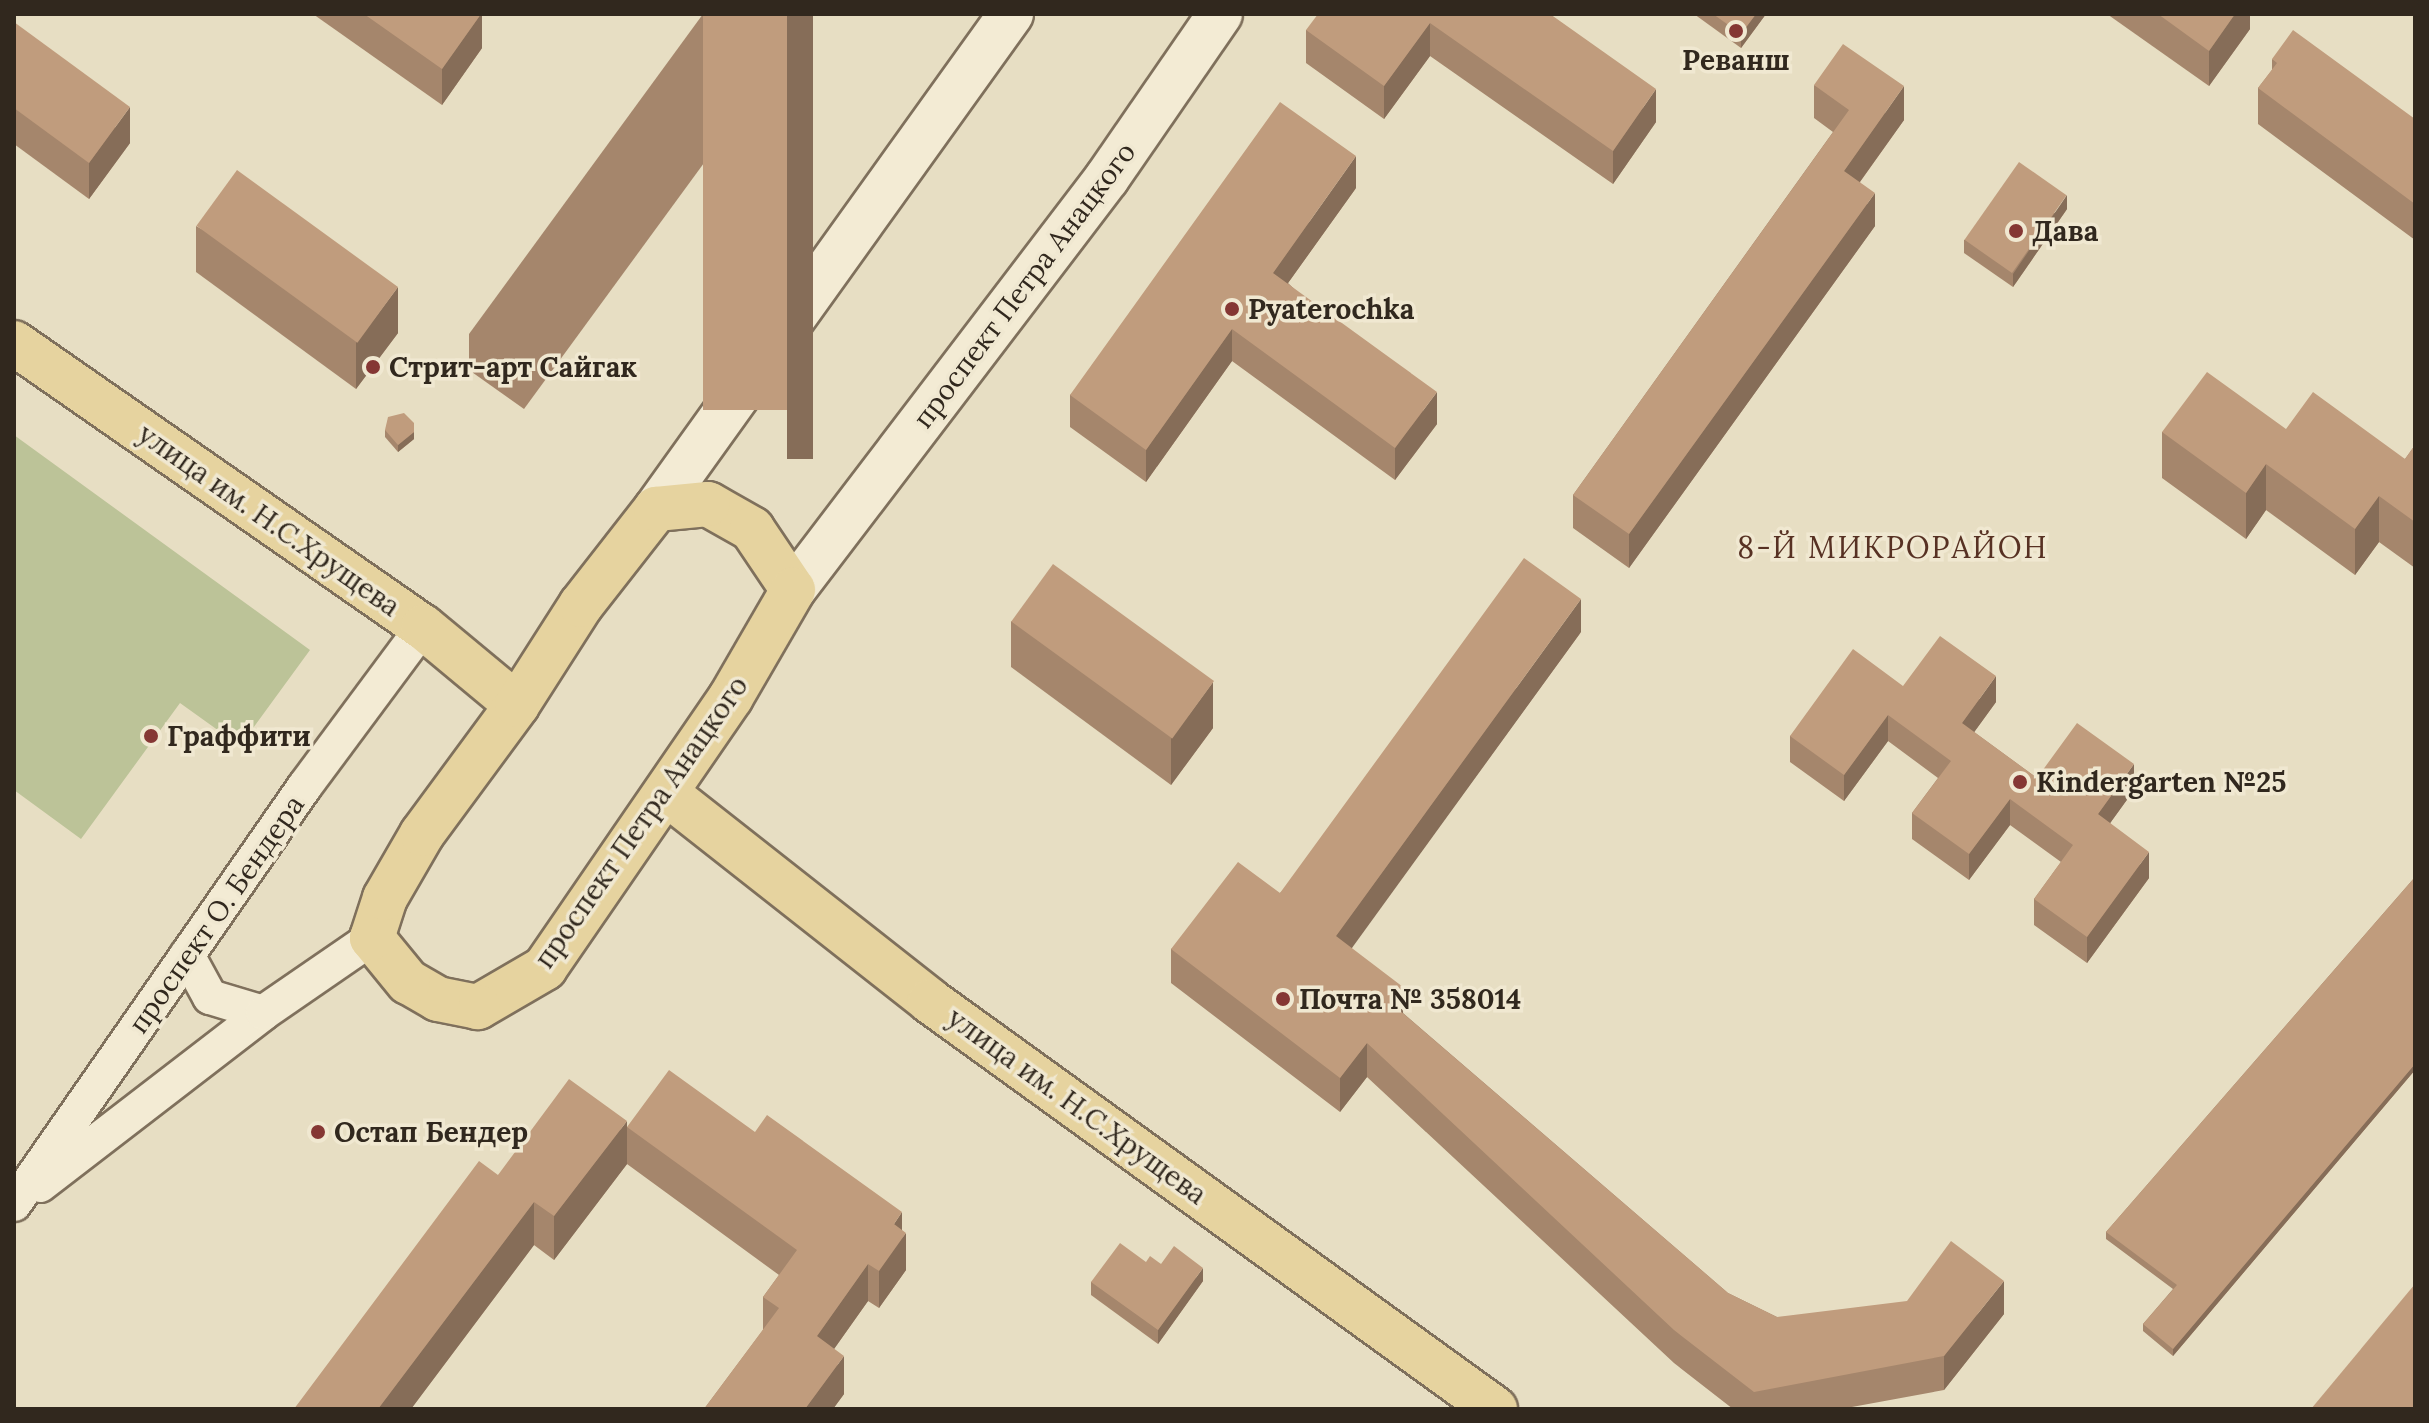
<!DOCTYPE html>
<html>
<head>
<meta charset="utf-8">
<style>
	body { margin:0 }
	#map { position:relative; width:2429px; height:1423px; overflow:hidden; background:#e7dec3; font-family:Lora,serif }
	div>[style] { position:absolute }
	.green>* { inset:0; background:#bcc398 }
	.roads { filter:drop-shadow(2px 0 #7f705c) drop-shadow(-2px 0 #7f705c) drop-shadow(0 2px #7f705c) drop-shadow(0 -2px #7f705c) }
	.street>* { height:34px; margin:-17px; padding:0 17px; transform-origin:17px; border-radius:17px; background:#f3ebd4 }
	.secondary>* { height:44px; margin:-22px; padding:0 22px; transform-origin:22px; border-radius:22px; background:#f3ebd4 }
	.primary>* { height:44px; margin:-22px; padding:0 22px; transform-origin:22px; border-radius:22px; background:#e6d39f }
	.wall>* { inset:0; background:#a5866c }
	.shaded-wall>* { inset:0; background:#866d58; transform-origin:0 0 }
	.building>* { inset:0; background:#c09c7d; transform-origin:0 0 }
	.dots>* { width:22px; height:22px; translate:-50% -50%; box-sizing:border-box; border:4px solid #f0e8d1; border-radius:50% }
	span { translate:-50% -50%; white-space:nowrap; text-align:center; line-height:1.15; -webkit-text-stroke:7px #f0e8d1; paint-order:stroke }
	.poi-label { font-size:28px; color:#31281e; font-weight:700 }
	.left { translate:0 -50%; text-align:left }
	.street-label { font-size:28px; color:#31281e }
	.neighbourhood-label { font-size:30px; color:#573123; letter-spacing:2px }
	.frame { position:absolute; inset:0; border:16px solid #31281e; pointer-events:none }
</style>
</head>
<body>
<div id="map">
	<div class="green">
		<div style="clip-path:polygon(14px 435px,310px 650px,240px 746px,180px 703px,81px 839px,14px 790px)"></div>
	</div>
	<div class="roads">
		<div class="street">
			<div style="left:187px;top:955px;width:48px;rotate:61.3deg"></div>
			<div style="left:210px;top:997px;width:55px;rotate:16.8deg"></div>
			<div style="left:40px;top:1185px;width:282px;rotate:-37.6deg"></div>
			<div style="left:263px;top:1013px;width:132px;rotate:-34.5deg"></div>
			<div style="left:14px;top:1204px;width:509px;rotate:-55.16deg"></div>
			<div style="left:305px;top:786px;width:198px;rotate:-53.4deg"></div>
		</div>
		<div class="secondary">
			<div style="left:656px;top:509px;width:609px;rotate:-54.35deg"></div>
			<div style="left:793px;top:590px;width:518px;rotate:-52.69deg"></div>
			<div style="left:1107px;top:178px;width:199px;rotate:-55.4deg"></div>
		</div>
		<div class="primary">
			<div style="left:14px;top:343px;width:498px;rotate:34.8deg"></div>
			<div style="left:423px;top:627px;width:122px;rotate:39.7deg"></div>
			<div style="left:708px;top:504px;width:51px;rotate:29.6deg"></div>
			<div style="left:752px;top:529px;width:73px;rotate:56.1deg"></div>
			<div style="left:793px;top:590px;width:124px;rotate:120.1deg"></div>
			<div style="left:731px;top:697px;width:329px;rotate:124.5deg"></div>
			<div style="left:545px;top:968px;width:78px;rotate:149.8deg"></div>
			<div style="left:478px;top:1007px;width:41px;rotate:-168.7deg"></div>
			<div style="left:438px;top:999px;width:34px;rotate:-150deg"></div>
			<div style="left:408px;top:982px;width:57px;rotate:-129.3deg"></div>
			<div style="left:372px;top:938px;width:42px;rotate:-72deg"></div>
			<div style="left:385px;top:898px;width:74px;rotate:-60deg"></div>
			<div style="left:422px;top:834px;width:160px;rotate:-53.6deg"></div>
			<div style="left:517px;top:705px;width:119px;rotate:-57.4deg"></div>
			<div style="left:581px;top:605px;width:122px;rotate:-52deg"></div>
			<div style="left:656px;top:509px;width:52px;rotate:-5.5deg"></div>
			<div style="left:666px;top:793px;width:336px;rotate:38.2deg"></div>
			<div style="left:930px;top:1001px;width:697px;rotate:35.83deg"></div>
		</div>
	</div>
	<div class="wall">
		<div style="clip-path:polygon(313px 14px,482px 14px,482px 48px,442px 105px)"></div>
		<div style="clip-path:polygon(703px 14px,813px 14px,524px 409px,469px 370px,469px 334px)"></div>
		<div style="clip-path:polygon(1550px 14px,1656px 122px,1613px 184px,1430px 56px,1384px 119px,1306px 63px,1306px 30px)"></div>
		<div style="clip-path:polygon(1694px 14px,1766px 14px,1741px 48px)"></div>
		<div style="clip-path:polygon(2107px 14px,2250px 14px,2250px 29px,2209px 86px)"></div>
		<div style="clip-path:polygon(14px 22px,130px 143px,89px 199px,14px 144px)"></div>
		<div style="clip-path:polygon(2272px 59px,2415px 119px,2415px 240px,2258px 124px,2258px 88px,2272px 70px)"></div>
		<div style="clip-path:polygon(1814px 85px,1904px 120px,1860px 182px,1875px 226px,1629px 568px,1573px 528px,1573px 495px,1833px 132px,1814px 118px)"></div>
		<div style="clip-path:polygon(1356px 188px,1288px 283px,1437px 424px,1395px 480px,1232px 361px,1146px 482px,1070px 427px,1070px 395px)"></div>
		<div style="clip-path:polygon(2067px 209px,2013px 287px,1964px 253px,1964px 240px)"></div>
		<div style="clip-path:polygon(196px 226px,398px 333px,356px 389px,196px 272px)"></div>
		<div style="clip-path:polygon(414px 423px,414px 439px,398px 452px,385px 437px,385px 430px)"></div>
		<div style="clip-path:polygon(2286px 429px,2405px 459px,2415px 445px,2415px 568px,2379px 542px,2355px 575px,2266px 510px,2246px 539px,2162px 478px,2162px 432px)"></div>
		<div style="clip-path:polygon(1011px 621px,1213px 728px,1171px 785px,1011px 667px)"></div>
		<div style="clip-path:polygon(1581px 632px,1351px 948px,1403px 1013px,1728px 1293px,1777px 1317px,2004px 1314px,1944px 1390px,1841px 1409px,1733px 1409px,1674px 1363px,1367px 1077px,1340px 1112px,1171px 983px,1171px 949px,1280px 893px)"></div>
		<div style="clip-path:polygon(1903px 686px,1996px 702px,1974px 732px,2037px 778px,2134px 790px,2110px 823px,2149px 878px,2087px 963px,2034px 925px,2034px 899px,2061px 862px,2010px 825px,1969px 880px,1912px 839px,1912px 813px,1938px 778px,1888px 741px,1844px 801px,1790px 762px,1790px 736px)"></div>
		<div style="clip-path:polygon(2415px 877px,2415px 1070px,2173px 1356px,2143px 1331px,2143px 1324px,2173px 1289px,2106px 1239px,2106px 1232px)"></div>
		<div style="clip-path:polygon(627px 1127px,755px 1132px,902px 1230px,906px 1270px,879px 1308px,868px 1301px,834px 1349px,844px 1394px,833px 1409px,704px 1409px,763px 1330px,763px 1297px,779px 1275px,627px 1164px,554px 1260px,534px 1245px,411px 1409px,294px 1409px,498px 1175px)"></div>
		<div style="clip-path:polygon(1146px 1262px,1161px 1264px,1203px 1281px,1158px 1344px,1091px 1295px,1091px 1282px)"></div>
	</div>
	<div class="shaded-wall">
		<div style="clip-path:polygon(481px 14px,482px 14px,482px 48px,442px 105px,442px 69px)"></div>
		<div style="left:787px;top:14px;width:26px;height:445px"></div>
		<div style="clip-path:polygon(1756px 14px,1766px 14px,1741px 48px,1741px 34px)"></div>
		<div style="clip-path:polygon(2235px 14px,2250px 14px,2250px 29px,2209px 86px,2209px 51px)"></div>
		<div style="clip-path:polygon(1430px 23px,1430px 56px,1384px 119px,1384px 86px)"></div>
		<div style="clip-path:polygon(1904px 86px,1904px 120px,1844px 204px,1844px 171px)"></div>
		<div style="clip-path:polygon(1656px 89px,1656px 122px,1613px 184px,1613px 151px)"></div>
		<div style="clip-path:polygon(130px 107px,130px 143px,89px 199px,89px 163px)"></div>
		<div style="clip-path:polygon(1356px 156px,1356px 188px,1273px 304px,1273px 273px)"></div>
		<div style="clip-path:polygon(1875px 193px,1875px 226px,1629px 568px,1629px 534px)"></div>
		<div style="clip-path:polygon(2067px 195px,2067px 209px,2013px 287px,2013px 274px)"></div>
		<div style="clip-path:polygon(398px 287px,398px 333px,356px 389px,356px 343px)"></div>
		<div style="clip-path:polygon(1232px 329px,1232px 361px,1146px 482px,1146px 450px)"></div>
		<div style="clip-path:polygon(1437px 392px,1437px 424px,1395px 480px,1395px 448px)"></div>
		<div style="clip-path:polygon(414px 432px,414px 439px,398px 452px,398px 445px)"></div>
		<div style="clip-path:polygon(2266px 464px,2266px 510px,2246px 539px,2246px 493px)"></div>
		<div style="clip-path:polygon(2379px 496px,2379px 542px,2355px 575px,2355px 529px)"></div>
		<div style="clip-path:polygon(1581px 599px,1581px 632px,1336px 970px,1336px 936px)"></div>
		<div style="clip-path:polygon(1996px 676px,1996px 702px,1962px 749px,1962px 723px)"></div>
		<div style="clip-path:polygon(1213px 682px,1213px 728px,1171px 785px,1171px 739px)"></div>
		<div style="clip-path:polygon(1888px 715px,1888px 741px,1844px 801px,1844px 775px)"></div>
		<div style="clip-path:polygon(2134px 764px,2134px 790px,2098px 840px,2098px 814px)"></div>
		<div style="clip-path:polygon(2010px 799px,2010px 825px,1969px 880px,1969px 854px)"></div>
		<div style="clip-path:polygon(2149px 852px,2149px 878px,2087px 963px,2087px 937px)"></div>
		<div style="clip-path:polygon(1403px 987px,1403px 1021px,1391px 1003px)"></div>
		<div style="clip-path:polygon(1367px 1043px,1367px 1077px,1340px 1112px,1340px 1078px)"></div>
		<div style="clip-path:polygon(2415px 1064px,2415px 1070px,2173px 1356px,2173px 1349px)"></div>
		<div style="clip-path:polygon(627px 1121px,627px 1164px,554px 1260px,554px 1216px)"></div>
		<div style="clip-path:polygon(534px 1202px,534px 1245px,411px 1409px,378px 1409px)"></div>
		<div style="clip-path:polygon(902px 1212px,902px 1238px,906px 1233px,906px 1270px,879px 1308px,879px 1271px,894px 1224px)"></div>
		<div style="clip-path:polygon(868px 1264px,868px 1301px,817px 1373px,817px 1336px)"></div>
		<div style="clip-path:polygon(1203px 1268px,1203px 1281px,1158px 1344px,1158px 1330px)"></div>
		<div style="clip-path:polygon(2004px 1281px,2004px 1314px,1944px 1390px,1944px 1356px)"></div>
		<div style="clip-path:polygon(844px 1356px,844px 1394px,833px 1409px,805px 1409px)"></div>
	</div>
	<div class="building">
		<div style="clip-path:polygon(364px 14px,481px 14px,442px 69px)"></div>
		<div style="left:703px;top:14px;width:84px;height:396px"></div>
		<div style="clip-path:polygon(1318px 14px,1550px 14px,1656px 89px,1613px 151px,1430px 23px,1384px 86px,1306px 30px)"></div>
		<div style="clip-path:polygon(1713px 14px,1756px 14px,1741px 34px)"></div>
		<div style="clip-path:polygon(2158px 14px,2235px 14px,2209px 51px)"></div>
		<div style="clip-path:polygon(14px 22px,130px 107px,89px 163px,14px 108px)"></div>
		<div style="clip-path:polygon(2293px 30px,2415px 119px,2415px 204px,2258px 88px,2277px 63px,2272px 59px)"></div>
		<div style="clip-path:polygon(1843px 44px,1904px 86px,1844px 171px,1875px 193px,1629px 534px,1573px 495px,1849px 110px,1814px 85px)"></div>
		<div style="clip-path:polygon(1280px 102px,1356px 156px,1273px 273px,1437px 392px,1395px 448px,1232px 329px,1146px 450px,1070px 395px)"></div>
		<div style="left:2019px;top:162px;width:58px;height:95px;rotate:35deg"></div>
		<div style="left:237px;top:170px;width:199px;height:69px;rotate:36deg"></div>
		<div style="clip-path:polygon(2207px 372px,2286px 429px,2313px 392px,2405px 459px,2415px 445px,2415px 522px,2379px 496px,2355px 529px,2266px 464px,2246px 493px,2162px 432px)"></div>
		<div style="clip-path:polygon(404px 413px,414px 423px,414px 432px,398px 445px,385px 430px,388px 417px)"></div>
		<div style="clip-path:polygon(1524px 558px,1581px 599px,1336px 936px,1403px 987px,1391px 1003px,1728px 1293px,1777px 1317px,1907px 1301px,1951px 1241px,2004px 1281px,1944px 1356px,1754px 1392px,1674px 1330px,1367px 1043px,1340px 1078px,1171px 949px,1238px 862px,1280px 893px)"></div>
		<div style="left:1053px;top:564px;width:199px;height:71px;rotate:36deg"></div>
		<div style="clip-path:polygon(1940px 636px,1996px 676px,1962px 723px,2037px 778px,2077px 723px,2134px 764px,2098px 814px,2149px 852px,2087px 937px,2034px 899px,2073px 845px,2010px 799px,1969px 854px,1912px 813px,1951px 761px,1888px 715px,1844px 775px,1790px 736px,1853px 649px,1903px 686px)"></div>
		<div style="clip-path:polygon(2415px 877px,2415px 1064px,2173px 1349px,2143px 1324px,2177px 1285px,2106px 1232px)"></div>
		<div style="clip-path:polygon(669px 1070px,755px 1132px,767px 1115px,902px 1212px,894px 1224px,906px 1233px,879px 1271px,868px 1264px,817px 1336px,844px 1356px,805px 1409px,704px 1409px,779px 1308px,763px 1297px,797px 1250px,627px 1127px)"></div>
		<div style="clip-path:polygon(569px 1079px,627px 1121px,554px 1216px,534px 1202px,378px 1409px,294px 1409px,479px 1161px,498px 1175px)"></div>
		<div style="clip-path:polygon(1120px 1243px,1146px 1262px,1150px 1256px,1161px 1264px,1174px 1246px,1203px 1268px,1158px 1330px,1091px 1282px)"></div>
		<div style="clip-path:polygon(2415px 1284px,2415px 1409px,2311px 1409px)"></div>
	</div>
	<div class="dots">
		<div style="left:1736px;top:31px;background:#853734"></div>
		<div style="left:2016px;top:231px;background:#853734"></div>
		<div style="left:1232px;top:309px;background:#853734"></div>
		<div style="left:373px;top:367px;background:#853734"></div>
		<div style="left:151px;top:736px;background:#853734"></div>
		<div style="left:2020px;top:782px;background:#853734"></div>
		<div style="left:1283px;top:999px;background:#853734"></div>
		<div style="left:318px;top:1132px;background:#853734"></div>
	</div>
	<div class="poi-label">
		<span style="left:1736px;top:60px">Реванш</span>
		<span class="left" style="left:2032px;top:231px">Дава</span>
		<span class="left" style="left:1248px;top:309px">Pyaterochka</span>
		<span class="left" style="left:389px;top:367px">Стрит-арт Сайгак</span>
		<span class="left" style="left:167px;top:736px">Граффити</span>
		<span class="left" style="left:2036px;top:782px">Kindergarten №25</span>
		<span class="left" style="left:1299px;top:999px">Почта № 358014</span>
		<span class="left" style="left:334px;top:1132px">Остап Бендер</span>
	</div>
	<div class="street-label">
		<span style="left:1024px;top:285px;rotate:-53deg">проспект Петра Анацкого</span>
		<span style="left:269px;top:520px;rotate:35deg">улица им. Н.С.Хрущева</span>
		<span style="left:641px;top:822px;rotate:-55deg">проспект Петра Анацкого</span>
		<span style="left:216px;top:914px;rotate:-55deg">проспект О. Бендера</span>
		<span style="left:1077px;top:1106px;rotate:36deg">улица им. Н.С.Хрущева</span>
	</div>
	<div class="neighbourhood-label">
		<span style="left:1893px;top:547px">8-Й МИКРОРАЙОН</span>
	</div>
	<div class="frame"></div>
</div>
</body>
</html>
